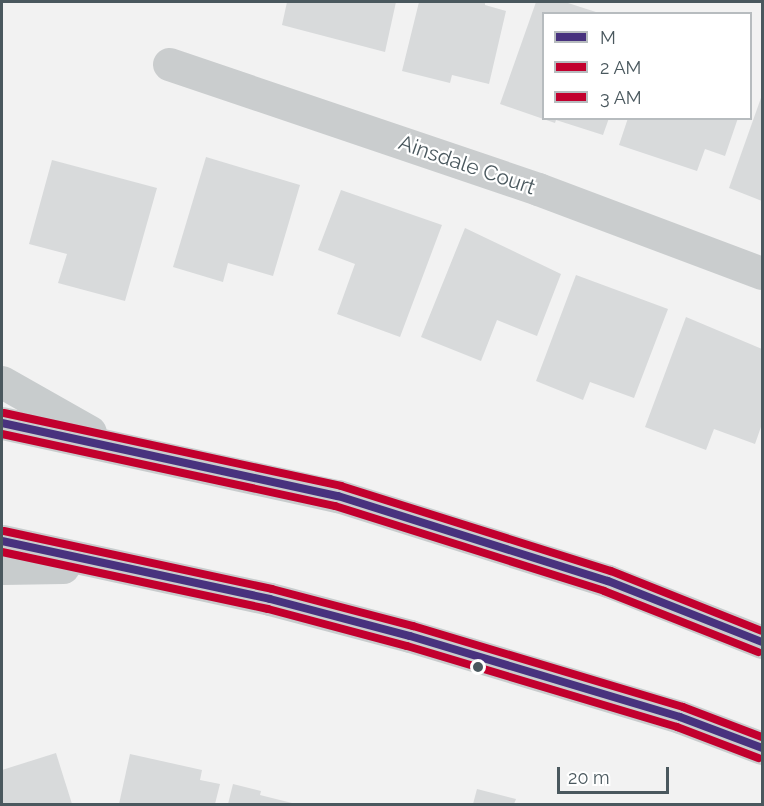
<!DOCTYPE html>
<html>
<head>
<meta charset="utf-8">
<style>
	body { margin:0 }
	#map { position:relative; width:764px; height:806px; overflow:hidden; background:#f2f2f2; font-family:Raleway,sans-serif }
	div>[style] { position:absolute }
	.building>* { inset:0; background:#d8dadb }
	.minor>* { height:33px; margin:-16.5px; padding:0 16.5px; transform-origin:16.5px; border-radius:16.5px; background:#cacdce }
	.major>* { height:33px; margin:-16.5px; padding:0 16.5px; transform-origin:16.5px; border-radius:16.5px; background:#c8cccd }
	.bus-1>* { height:8px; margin:-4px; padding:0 4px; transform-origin:4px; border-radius:4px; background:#48327e }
	.bus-2>* { height:8px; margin:-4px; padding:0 4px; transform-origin:4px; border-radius:4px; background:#c2002e }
	.bus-3>* { height:8px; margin:-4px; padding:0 4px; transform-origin:4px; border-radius:4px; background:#c2002e }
	.dots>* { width:16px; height:16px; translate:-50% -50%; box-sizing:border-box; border:3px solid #fff; border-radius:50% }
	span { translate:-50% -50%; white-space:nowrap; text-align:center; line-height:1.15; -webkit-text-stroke:4.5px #fff; paint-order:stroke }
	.street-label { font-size:21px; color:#4a585e }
	.frame { position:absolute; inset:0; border:3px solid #4a585e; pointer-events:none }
	.legend { position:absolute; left:542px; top:12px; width:210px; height:108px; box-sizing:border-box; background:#fff; border:2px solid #b7bcbf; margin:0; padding:8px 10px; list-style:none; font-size:18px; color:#4a585e }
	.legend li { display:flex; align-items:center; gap:12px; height:30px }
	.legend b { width:30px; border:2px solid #b7bcbf }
	.scale { position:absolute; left:557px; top:767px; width:112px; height:27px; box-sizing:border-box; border:3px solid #4a585e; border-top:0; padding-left:8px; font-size:18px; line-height:21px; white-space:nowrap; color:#4a585e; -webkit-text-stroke:4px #fff; paint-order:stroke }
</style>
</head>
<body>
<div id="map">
	<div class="building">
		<div style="clip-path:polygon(287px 2px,396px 2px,385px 52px,282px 25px)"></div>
		<div style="clip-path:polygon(419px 2px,485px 2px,485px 5px,506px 11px,489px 84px,452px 75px,450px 83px,402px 71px)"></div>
		<div style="clip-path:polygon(536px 2px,565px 2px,599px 13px,544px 14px,544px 118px,609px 118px,603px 135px,556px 120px,555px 123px,500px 104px)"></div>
		<div style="clip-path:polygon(762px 95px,762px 201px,729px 188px)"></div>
		<div style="clip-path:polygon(628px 118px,738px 118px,725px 156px,705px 149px,697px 171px,619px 145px)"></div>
		<div style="clip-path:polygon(206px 157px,300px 185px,273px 276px,228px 263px,223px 282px,173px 267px)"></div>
		<div style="clip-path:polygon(52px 160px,157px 188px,125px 301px,58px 283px,67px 254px,29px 244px)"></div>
		<div style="clip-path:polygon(341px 190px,442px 225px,400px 337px,337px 314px,355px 264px,318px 250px)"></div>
		<div style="clip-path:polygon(465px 228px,561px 274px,537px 336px,497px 320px,481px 361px,421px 337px)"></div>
		<div style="clip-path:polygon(576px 275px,668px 309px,634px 398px,590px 382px,583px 400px,536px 381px)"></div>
		<div style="clip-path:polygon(686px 317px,762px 349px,762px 424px,755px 444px,714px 429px,706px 450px,645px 427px)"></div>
		<div style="clip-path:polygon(56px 753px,72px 804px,2px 804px,2px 770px)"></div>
		<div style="clip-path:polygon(130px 754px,202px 770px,200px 780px,220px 784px,215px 804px,119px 804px)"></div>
		<div style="clip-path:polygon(233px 784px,261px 791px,260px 795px,296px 804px,228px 804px)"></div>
		<div style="clip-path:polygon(477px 789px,516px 799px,514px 804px,473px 804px)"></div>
	</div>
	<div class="minor">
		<div style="left:169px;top:64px;width:390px;rotate:18.7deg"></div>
		<div style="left:538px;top:189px;width:239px;rotate:20.6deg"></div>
	</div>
	<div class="major">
		<div style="left:2px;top:382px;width:101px;rotate:29.6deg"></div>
		<div style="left:2px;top:423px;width:344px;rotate:12.3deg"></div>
		<div style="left:338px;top:496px;width:283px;rotate:17.5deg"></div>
		<div style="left:608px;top:581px;width:166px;rotate:21.6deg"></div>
		<div style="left:2px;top:541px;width:274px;rotate:12.2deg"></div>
		<div style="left:270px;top:599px;width:145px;rotate:14.8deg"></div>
		<div style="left:410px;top:636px;width:282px;rotate:16.7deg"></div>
		<div style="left:680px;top:717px;width:88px;rotate:20.7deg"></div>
		<div style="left:2px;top:568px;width:61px;rotate:-0.9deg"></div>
	</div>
	<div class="bus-1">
		<div style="left:2px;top:423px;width:344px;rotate:12.3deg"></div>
		<div style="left:338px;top:496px;width:283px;rotate:17.5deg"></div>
		<div style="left:608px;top:581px;width:166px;rotate:21.6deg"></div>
		<div style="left:2px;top:541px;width:274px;rotate:12.2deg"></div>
		<div style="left:270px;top:599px;width:145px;rotate:14.8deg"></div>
		<div style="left:410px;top:636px;width:282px;rotate:16.7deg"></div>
		<div style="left:680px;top:717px;width:88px;rotate:20.7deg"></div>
	</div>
	<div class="bus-2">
		<div style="left:2px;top:434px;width:341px;rotate:12.2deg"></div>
		<div style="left:335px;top:506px;width:282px;rotate:17.5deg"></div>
		<div style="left:604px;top:591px;width:166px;rotate:21.6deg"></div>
		<div style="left:2px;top:552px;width:272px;rotate:12.1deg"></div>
		<div style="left:268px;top:609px;width:144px;rotate:14.9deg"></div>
		<div style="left:407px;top:646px;width:282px;rotate:16.7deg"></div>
		<div style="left:677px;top:727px;width:87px;rotate:20.9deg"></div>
	</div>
	<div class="bus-3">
		<div style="left:4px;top:413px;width:345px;rotate:12.2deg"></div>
		<div style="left:341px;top:486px;width:283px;rotate:17.5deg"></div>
		<div style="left:611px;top:571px;width:162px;rotate:21.7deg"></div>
		<div style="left:4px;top:531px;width:274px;rotate:12.2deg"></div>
		<div style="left:272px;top:589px;width:146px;rotate:14.7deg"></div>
		<div style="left:413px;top:626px;width:282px;rotate:16.7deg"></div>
		<div style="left:683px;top:707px;width:85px;rotate:20.8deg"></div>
	</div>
	<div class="dots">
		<div style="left:478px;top:667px;background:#4a585e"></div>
	</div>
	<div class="street-label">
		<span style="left:467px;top:165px;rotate:19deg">Ainsdale Court</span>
	</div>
	<div class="frame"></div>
	<ul class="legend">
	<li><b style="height:8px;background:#48327e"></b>M</li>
	<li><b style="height:8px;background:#c2002e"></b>2 AM</li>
	<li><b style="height:8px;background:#c2002e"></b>3 AM</li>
	</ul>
	<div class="scale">20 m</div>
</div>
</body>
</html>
